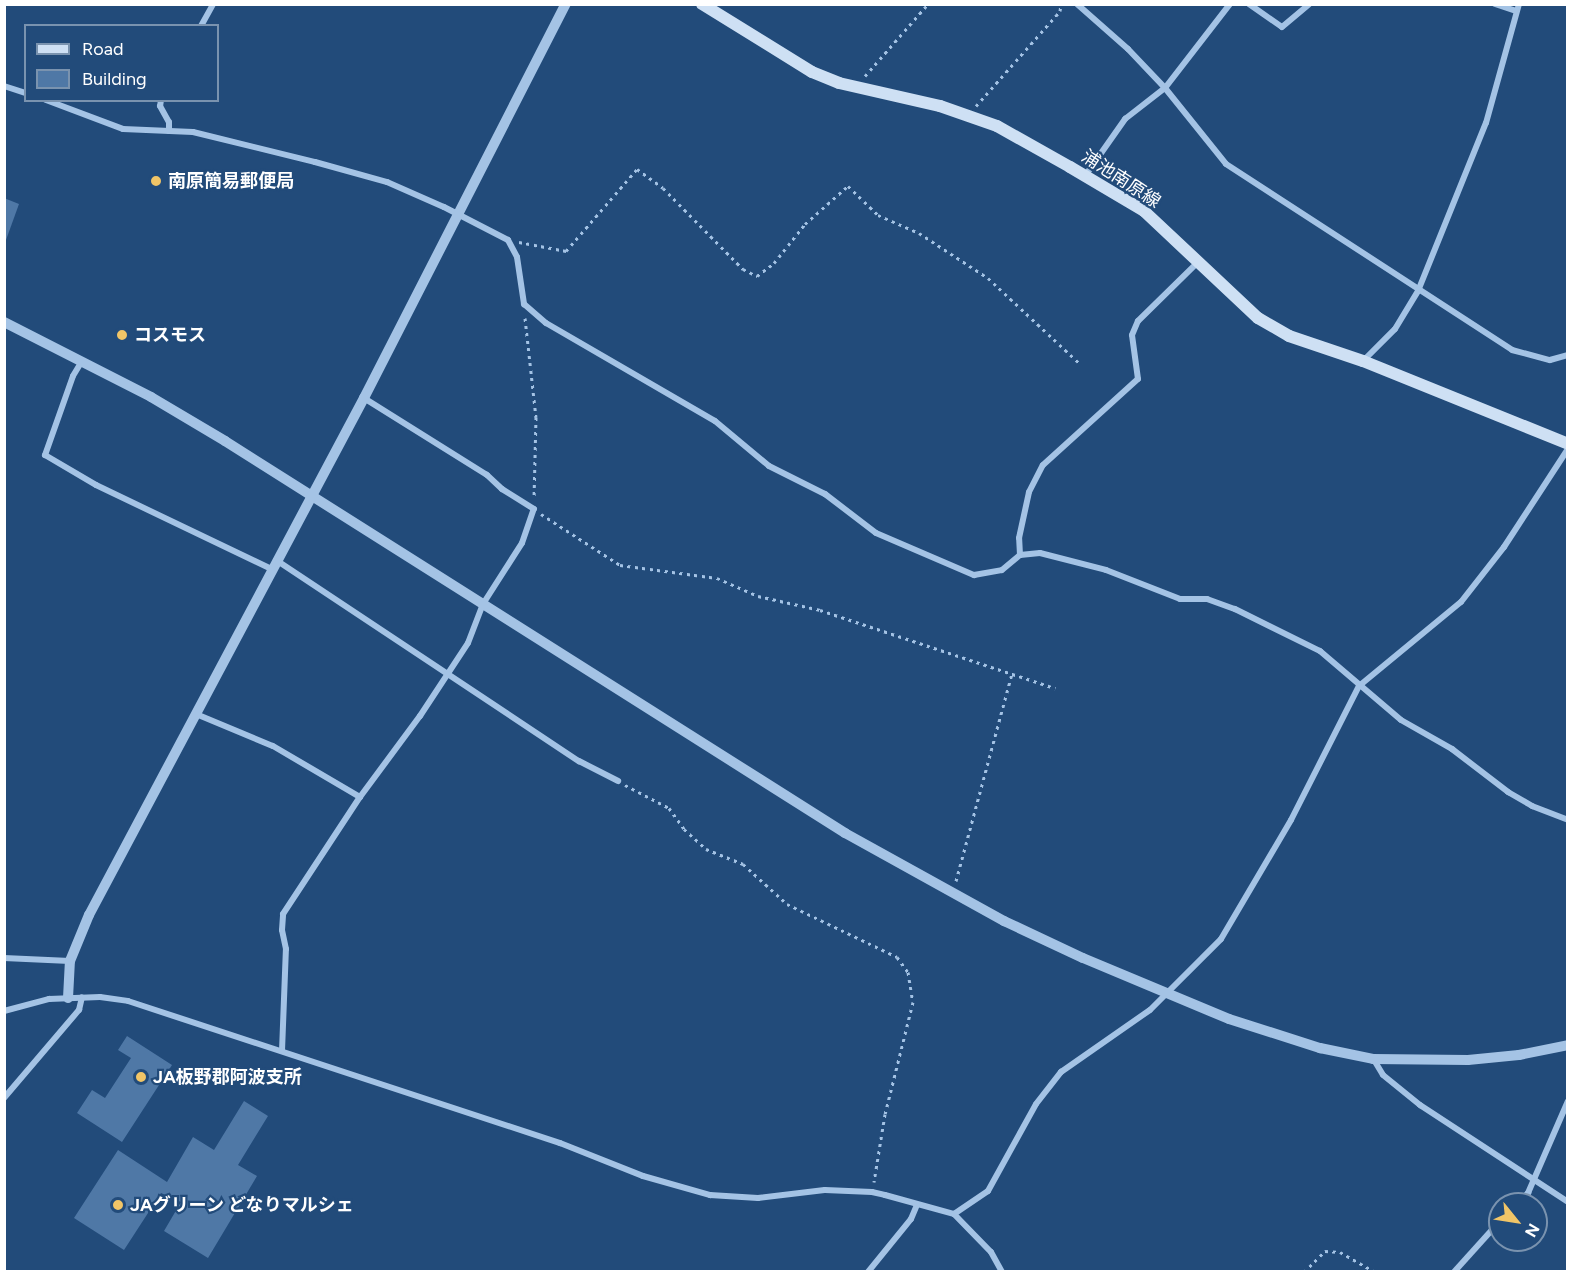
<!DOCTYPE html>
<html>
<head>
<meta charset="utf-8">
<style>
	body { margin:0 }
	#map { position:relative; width:1572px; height:1276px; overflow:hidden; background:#224b7a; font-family:Figtree,"Noto Sans JP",sans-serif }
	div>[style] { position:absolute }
	.building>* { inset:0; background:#4f78a6 }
	.path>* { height:3px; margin-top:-1.5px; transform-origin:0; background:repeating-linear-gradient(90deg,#a4c3e5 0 3px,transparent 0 7.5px) }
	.minor>* { height:6px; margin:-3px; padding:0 3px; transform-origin:3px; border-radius:3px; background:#a4c3e5 }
	.tertiary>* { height:10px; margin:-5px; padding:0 5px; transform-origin:5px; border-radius:5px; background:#a4c3e5 }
	.secondary>* { height:12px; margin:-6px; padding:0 6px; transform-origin:6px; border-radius:6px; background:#cee0f4 }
	.dots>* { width:16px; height:16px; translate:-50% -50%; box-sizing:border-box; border:3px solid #224b7a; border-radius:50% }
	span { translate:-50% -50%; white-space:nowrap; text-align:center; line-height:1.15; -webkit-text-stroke:4.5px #224b7a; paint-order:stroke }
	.street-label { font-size:18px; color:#fff }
	.poi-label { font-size:18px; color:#fff; font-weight:700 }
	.left { translate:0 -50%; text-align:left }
	.frame { position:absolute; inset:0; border:6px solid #fff; pointer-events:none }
	.legend { position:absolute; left:24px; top:24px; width:195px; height:78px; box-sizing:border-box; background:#224b7a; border:2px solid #7a93af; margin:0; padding:8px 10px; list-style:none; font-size:18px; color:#fff }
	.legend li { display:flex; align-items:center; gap:12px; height:30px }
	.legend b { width:30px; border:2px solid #7a93af }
	.north { position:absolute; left:1488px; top:1192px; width:60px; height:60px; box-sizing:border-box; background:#224b7a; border:2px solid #7a93af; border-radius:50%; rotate:120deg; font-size:16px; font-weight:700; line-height:24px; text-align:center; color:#fff }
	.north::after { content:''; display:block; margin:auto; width:21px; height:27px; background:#f1c567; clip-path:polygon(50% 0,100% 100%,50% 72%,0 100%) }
</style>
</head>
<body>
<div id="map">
	<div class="building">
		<div style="clip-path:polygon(4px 198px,19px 204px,6px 240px,4px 240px)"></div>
		<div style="clip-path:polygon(127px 1036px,172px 1065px,122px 1142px,77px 1113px,92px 1090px,105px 1098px,131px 1058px,118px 1050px)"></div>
		<div style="clip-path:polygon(244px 1101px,268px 1116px,238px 1165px,257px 1176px,208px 1258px,164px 1231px,181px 1202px,161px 1193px,124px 1250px,74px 1218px,118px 1150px,167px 1182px,193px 1137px,214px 1150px)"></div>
	</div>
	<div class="path">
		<div style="left:865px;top:76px;width:96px;rotate:-48.8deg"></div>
		<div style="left:976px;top:106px;width:127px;rotate:-48.5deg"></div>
		<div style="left:1060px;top:11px;width:7px;rotate:-82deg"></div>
		<div style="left:519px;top:242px;width:48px;rotate:10.8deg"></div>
		<div style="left:566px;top:251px;width:108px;rotate:-49.1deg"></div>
		<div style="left:637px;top:169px;width:32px;rotate:36deg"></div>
		<div style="left:663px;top:188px;width:114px;rotate:45.4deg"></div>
		<div style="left:743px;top:269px;width:16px;rotate:27deg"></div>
		<div style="left:757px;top:276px;width:21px;rotate:-37deg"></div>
		<div style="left:774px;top:263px;width:50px;rotate:-51.5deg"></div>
		<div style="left:805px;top:224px;width:57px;rotate:-41.5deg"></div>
		<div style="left:848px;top:186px;width:42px;rotate:44deg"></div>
		<div style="left:878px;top:215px;width:45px;rotate:23.7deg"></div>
		<div style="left:919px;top:233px;width:82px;rotate:33.1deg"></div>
		<div style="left:988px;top:278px;width:125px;rotate:43deg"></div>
		<div style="left:525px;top:318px;width:100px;rotate:83.7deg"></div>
		<div style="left:536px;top:417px;width:80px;rotate:91.4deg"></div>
		<div style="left:541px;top:514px;width:94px;rotate:32.8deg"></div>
		<div style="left:620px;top:565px;width:98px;rotate:7.6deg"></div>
		<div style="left:717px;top:578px;width:45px;rotate:23.7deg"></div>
		<div style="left:758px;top:596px;width:64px;rotate:12.7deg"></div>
		<div style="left:820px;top:610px;width:248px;rotate:18.4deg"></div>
		<div style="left:625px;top:785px;width:50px;rotate:27.6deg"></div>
		<div style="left:669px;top:808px;width:26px;rotate:54deg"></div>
		<div style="left:684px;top:829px;width:30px;rotate:42deg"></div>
		<div style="left:706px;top:849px;width:40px;rotate:22deg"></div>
		<div style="left:743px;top:864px;width:59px;rotate:42.3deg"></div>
		<div style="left:787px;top:904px;width:122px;rotate:25.7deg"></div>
		<div style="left:897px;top:957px;width:19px;rotate:54deg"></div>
		<div style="left:908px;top:972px;width:30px;rotate:81deg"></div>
		<div style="left:913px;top:1002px;width:115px;rotate:104deg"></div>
		<div style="left:885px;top:1114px;width:69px;rotate:99.2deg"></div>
		<div style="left:956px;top:881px;width:214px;rotate:-74.9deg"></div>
		<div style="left:1304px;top:1272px;width:30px;rotate:-45deg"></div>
		<div style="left:1325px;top:1251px;width:15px;rotate:4deg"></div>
		<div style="left:1340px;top:1252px;width:40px;rotate:29.7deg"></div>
	</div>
	<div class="minor">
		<div style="left:1077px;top:4px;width:68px;rotate:41.4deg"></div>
		<div style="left:1128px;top:49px;width:54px;rotate:46.5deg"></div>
		<div style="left:1165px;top:88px;width:97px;rotate:51.2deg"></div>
		<div style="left:1226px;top:164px;width:341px;rotate:33deg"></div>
		<div style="left:1512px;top:350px;width:39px;rotate:15deg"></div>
		<div style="left:1550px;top:360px;width:19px;rotate:-16deg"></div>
		<div style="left:1249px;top:4px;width:40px;rotate:34.9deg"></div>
		<div style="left:1282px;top:27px;width:35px;rotate:-40deg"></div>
		<div style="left:1495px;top:4px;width:22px;rotate:18deg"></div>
		<div style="left:201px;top:26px;width:25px;rotate:-61deg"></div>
		<div style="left:4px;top:86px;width:23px;rotate:18deg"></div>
		<div style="left:46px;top:100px;width:82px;rotate:20.6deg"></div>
		<div style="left:123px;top:129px;width:70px;rotate:2.5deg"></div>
		<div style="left:193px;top:132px;width:126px;rotate:13.8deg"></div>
		<div style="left:315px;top:162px;width:75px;rotate:15.5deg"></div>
		<div style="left:387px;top:182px;width:62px;rotate:23.7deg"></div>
		<div style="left:444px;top:207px;width:72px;rotate:27.3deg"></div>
		<div style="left:508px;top:240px;width:19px;rotate:62deg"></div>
		<div style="left:517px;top:257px;width:48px;rotate:81.5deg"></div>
		<div style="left:524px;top:304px;width:29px;rotate:41deg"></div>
		<div style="left:546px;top:323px;width:195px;rotate:30.1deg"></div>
		<div style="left:715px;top:421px;width:70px;rotate:39.8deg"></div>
		<div style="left:769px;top:466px;width:63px;rotate:26.6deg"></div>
		<div style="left:825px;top:494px;width:64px;rotate:37.4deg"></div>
		<div style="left:876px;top:533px;width:107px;rotate:23.2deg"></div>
		<div style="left:974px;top:575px;width:28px;rotate:-10deg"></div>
		<div style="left:1002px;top:570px;width:23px;rotate:-40deg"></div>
		<div style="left:1020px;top:555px;width:20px;rotate:-6deg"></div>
		<div style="left:1040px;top:553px;width:68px;rotate:14.4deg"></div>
		<div style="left:1106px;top:570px;width:79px;rotate:21.4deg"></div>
		<div style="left:1180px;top:599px;width:27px"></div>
		<div style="left:1207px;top:599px;width:30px;rotate:20deg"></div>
		<div style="left:1235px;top:609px;width:95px;rotate:26.3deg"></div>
		<div style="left:1320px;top:651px;width:106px;rotate:40.4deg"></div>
		<div style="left:1401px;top:720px;width:59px;rotate:29.6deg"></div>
		<div style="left:1452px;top:749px;width:71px;rotate:37.5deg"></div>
		<div style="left:1508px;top:792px;width:28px;rotate:30deg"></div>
		<div style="left:1532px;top:806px;width:39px;rotate:21deg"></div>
		<div style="left:161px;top:100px;width:6px;rotate:99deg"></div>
		<div style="left:160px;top:106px;width:18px;rotate:61deg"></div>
		<div style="left:169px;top:122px;width:9px;rotate:90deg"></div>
		<div style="left:1085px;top:176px;width:70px;rotate:-54.9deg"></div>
		<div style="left:1125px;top:119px;width:51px;rotate:-37.8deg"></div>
		<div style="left:1165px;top:88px;width:106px;rotate:-52.3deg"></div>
		<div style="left:82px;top:361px;width:17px;rotate:121deg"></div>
		<div style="left:73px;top:376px;width:84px;rotate:109.5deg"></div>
		<div style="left:45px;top:455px;width:59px;rotate:30.5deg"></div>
		<div style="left:96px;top:485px;width:194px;rotate:25.6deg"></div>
		<div style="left:1363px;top:361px;width:45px;rotate:-45deg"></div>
		<div style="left:1395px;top:329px;width:44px;rotate:-58.8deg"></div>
		<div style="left:1418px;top:291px;width:181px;rotate:-68deg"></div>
		<div style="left:1486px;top:123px;width:123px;rotate:-74.5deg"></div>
		<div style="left:1020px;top:555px;width:17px;rotate:-93deg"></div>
		<div style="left:1019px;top:538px;width:47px;rotate:-77.7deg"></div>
		<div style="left:1029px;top:492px;width:30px;rotate:-63deg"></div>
		<div style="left:1043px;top:465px;width:128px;rotate:-42.2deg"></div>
		<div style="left:1138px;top:379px;width:44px;rotate:-97.8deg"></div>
		<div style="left:1132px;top:335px;width:15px;rotate:-67deg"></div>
		<div style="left:1138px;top:321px;width:84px;rotate:-44.5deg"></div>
		<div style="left:276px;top:560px;width:364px;rotate:33.6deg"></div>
		<div style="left:579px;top:761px;width:44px;rotate:27.1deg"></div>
		<div style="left:196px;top:714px;width:83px;rotate:22.6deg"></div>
		<div style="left:273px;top:746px;width:101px;rotate:30.4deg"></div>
		<div style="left:4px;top:958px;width:66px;rotate:2.6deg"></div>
		<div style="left:4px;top:1011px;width:47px;rotate:-14.9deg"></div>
		<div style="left:49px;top:999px;width:51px;rotate:-2.2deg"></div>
		<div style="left:100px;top:997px;width:28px;rotate:8deg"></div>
		<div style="left:128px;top:1001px;width:455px;rotate:18.2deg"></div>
		<div style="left:560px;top:1143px;width:89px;rotate:21.7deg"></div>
		<div style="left:643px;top:1176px;width:70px;rotate:15.8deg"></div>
		<div style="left:710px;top:1195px;width:48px;rotate:3.6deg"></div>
		<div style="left:758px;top:1198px;width:67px;rotate:-6.8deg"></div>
		<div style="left:825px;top:1190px;width:47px;rotate:2.4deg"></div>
		<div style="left:872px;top:1192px;width:13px;rotate:13deg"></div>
		<div style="left:885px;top:1195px;width:72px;rotate:15.4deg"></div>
		<div style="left:954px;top:1214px;width:53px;rotate:45.8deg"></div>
		<div style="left:991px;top:1252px;width:23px;rotate:61deg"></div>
		<div style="left:282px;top:1051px;width:102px;rotate:-87.8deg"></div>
		<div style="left:286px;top:949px;width:19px;rotate:-102deg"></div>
		<div style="left:282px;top:930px;width:16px;rotate:-86deg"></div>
		<div style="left:283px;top:914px;width:140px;rotate:-56.7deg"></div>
		<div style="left:360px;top:797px;width:101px;rotate:-53.5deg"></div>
		<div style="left:420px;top:716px;width:87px;rotate:-56.7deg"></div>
		<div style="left:468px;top:643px;width:42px;rotate:-69deg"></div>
		<div style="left:483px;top:604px;width:72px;rotate:-57.4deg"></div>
		<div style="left:522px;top:543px;width:36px;rotate:-71deg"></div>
		<div style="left:534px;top:509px;width:38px;rotate:-148deg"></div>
		<div style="left:502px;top:489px;width:21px;rotate:-137deg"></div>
		<div style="left:487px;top:475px;width:145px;rotate:-148deg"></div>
		<div style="left:1374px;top:1060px;width:17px;rotate:59deg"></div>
		<div style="left:1383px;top:1075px;width:48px;rotate:39deg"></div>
		<div style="left:1420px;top:1105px;width:177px;rotate:33.2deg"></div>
		<div style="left:4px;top:1098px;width:116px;rotate:-49.6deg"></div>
		<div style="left:79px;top:1010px;width:13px;rotate:-77deg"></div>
		<div style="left:1517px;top:1204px;width:16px;rotate:-45deg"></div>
		<div style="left:1528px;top:1193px;width:100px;rotate:-66.5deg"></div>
		<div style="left:954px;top:1214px;width:41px;rotate:-34.1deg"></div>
		<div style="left:988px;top:1191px;width:99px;rotate:-61.1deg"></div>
		<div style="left:1036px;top:1104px;width:41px;rotate:-52deg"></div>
		<div style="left:1061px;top:1072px;width:108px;rotate:-34.9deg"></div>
		<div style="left:1150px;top:1010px;width:100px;rotate:-45deg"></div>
		<div style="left:1221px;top:939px;width:138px;rotate:-59.5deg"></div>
		<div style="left:1291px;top:820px;width:150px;rotate:-63.1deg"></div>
		<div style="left:1359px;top:686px;width:132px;rotate:-39.5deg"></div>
		<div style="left:1461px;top:602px;width:70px;rotate:-52deg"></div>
		<div style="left:1504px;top:547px;width:117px;rotate:-56.9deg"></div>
		<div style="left:868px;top:1272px;width:68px;rotate:-50.9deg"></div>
		<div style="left:911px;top:1219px;width:15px;rotate:-67deg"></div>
		<div style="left:1454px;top:1272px;width:69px;rotate:-48deg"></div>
	</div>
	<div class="tertiary">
		<div style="left:4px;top:322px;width:165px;rotate:27deg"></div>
		<div style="left:151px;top:397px;width:86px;rotate:30.7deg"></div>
		<div style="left:225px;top:441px;width:734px;rotate:32.3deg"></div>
		<div style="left:845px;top:833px;width:182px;rotate:29deg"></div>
		<div style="left:1004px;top:921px;width:87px;rotate:25.1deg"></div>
		<div style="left:1083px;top:958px;width:158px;rotate:22.7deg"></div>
		<div style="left:1229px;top:1019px;width:96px;rotate:17.7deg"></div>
		<div style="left:1320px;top:1048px;width:54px;rotate:11.7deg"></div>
		<div style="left:1373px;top:1059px;width:95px;rotate:0.6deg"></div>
		<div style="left:1468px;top:1060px;width:51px;rotate:-5.6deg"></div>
		<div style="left:1519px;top:1055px;width:50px;rotate:-11.5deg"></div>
		<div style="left:68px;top:998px;width:37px;rotate:-87deg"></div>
		<div style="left:70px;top:961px;width:50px;rotate:-67.6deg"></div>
		<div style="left:89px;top:915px;width:586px;rotate:-61.99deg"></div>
		<div style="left:364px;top:398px;width:443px;rotate:-62.9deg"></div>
	</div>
	<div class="secondary">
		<div style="left:702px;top:4px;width:129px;rotate:31.7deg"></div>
		<div style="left:812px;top:72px;width:29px;rotate:22deg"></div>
		<div style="left:839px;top:83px;width:104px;rotate:12.8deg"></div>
		<div style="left:940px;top:106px;width:60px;rotate:19.3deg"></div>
		<div style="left:997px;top:126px;width:84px;rotate:29.3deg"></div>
		<div style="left:1070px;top:167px;width:86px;rotate:30.7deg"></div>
		<div style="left:1144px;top:211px;width:156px;rotate:43.2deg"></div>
		<div style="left:1258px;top:318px;width:36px;rotate:30deg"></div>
		<div style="left:1289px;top:336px;width:78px;rotate:18.7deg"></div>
		<div style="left:1363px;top:361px;width:221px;rotate:22deg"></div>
	</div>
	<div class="dots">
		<div style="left:156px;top:181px;background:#f1c567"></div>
		<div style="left:122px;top:335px;background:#f1c567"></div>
		<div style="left:141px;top:1077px;background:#f1c567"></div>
		<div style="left:118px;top:1205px;background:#f1c567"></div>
	</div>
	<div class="street-label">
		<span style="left:1121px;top:179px;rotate:33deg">浦池南原線</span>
	</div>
	<div class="poi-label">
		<span class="left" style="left:168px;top:181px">南原簡易郵便局</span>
		<span class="left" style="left:134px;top:335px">コスモス</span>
		<span class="left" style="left:153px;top:1077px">JA板野郡阿波支所</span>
		<span class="left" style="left:130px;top:1205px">JAグリーン どなりマルシェ</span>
	</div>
	<div class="frame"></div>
	<ul class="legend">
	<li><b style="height:8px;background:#cee0f4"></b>Road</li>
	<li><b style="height:16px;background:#4f78a6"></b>Building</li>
	</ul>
	<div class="north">N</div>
</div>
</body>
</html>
